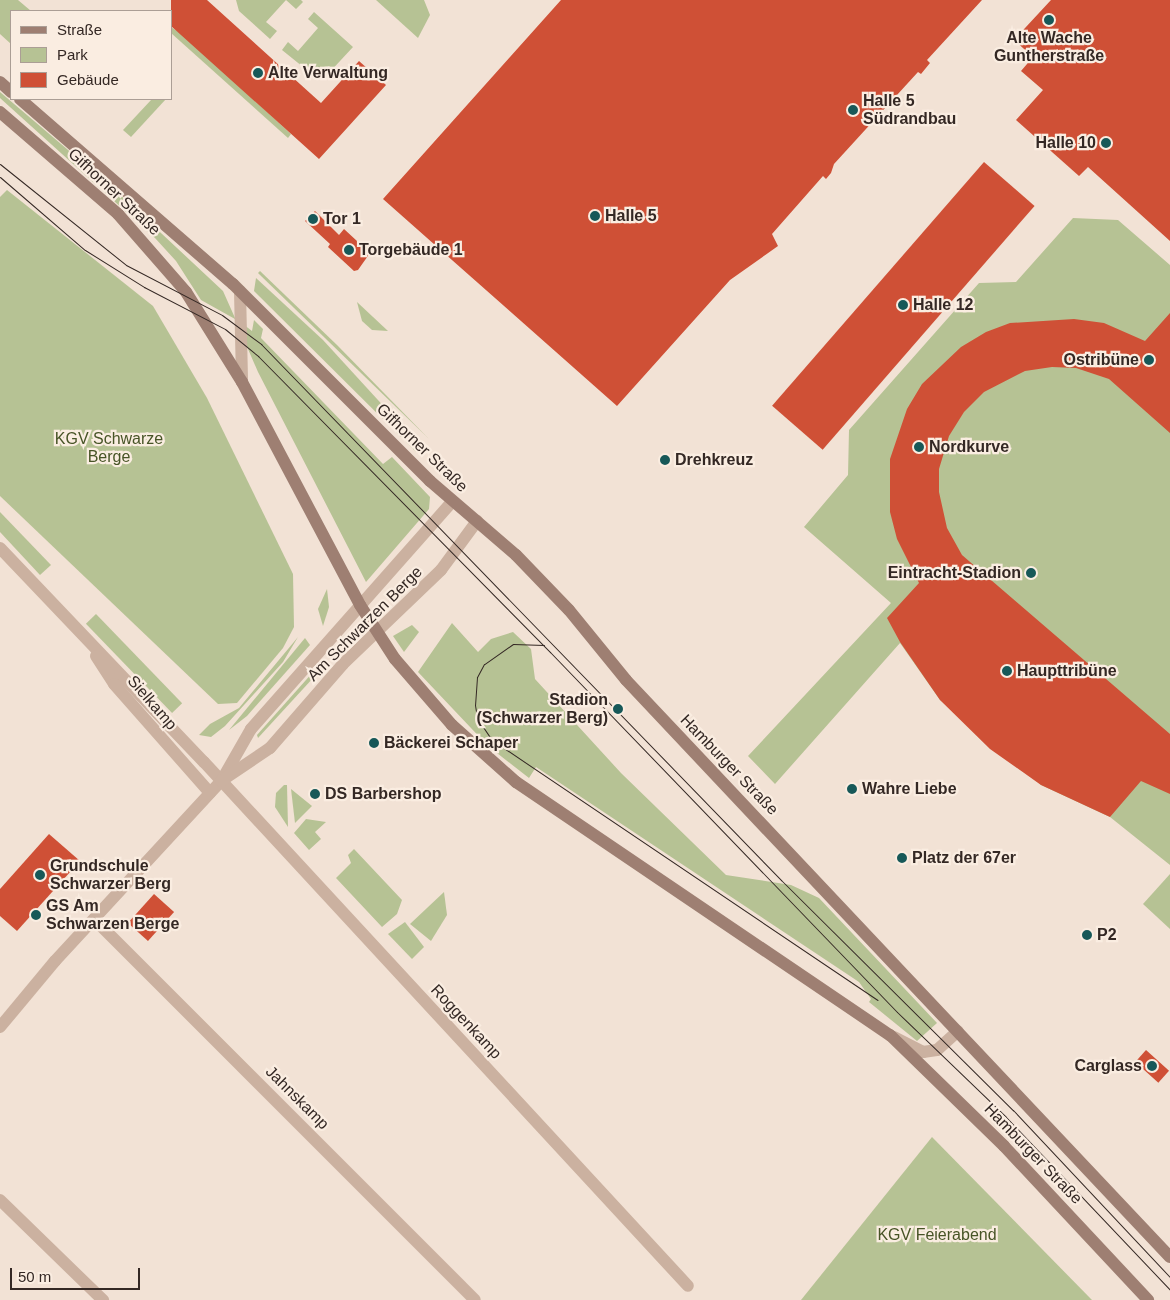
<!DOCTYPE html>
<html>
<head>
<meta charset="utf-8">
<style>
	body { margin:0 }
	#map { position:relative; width:1170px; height:1300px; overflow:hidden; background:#f2e2d5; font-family:Arial,sans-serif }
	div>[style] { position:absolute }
	.green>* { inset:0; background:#b6c294; transform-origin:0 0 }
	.building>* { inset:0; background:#cf5036; transform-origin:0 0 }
	.minor>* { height:12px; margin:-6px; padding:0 6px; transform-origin:6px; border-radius:6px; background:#cbb1a0 }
	.secondary>* { height:12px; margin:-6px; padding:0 6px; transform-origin:6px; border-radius:6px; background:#9e7f72 }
	.tram>* { height:1px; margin:-0.5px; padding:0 0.5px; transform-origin:0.5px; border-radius:0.5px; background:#342824 }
	.dots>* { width:14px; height:14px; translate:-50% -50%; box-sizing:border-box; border:2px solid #faede1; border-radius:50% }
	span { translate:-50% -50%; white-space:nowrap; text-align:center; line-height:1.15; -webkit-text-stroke:4.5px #faede1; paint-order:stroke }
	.poi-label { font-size:16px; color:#342824; font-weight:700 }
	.left { translate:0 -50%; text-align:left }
	.right { translate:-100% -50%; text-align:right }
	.street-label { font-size:16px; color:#342824 }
	.park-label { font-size:16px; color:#475426 }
	.legend { position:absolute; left:10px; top:10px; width:162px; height:90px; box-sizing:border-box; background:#faede1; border:1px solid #ab9e95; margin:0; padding:6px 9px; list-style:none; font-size:15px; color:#342824 }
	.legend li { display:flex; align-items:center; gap:10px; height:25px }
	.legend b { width:25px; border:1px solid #ab9e95 }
	.scale { position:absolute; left:10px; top:1268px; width:130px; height:22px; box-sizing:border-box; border:2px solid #342824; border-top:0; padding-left:6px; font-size:15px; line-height:18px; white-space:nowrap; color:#342824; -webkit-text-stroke:4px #faede1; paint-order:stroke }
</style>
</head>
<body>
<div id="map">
	<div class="green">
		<div style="clip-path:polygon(0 0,18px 0,31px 11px,11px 11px,11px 44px,0 34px)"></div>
		<div style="clip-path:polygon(236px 0,301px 0,303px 2px,296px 9px,286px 0,266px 22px,277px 31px,270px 39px,239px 11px)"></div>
		<div style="clip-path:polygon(376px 0,424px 0,430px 15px,418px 38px)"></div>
		<div style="clip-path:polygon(314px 12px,353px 47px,327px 75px,318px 79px,282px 50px,288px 42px,298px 51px,318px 28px,308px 19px)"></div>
		<div style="clip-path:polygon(171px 27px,186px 37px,291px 134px,288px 138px,171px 33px)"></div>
		<div style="clip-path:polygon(0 92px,115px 190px,223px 291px,235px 318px,252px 331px,254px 320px,263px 329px,261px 338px,383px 464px,392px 457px,430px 497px,429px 509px,366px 582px,258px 372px,235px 319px,201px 300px,176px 261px,155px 238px,0 98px)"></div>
		<div style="clip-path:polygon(152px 99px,166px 99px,131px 137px,123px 130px)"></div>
		<div style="clip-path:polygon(7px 190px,153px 306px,207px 398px,293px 574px,294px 627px,283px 648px,237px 703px,218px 704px,0 496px,0 197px)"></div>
		<div style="clip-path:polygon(1073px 218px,1118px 220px,1170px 265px,1170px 865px,1110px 817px,1041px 785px,940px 700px,900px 643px,775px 784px,748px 756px,891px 603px,804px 527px,848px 475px,849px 430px,979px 283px,1016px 282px)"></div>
		<div style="clip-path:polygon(260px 271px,337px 345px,429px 439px,258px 273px)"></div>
		<div style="clip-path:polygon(256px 278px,323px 340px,421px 447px,416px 452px,254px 291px)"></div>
		<div style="clip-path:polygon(357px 302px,388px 331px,372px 330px,362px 321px)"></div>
		<div style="clip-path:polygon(0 512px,51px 565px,40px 575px,0 532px)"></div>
		<div style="clip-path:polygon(327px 589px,329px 607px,323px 626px,318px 609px)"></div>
		<div style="left:96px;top:614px;width:124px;height:14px;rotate:46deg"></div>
		<div style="clip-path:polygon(452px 623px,478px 652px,491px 639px,513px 632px,531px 649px,535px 679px,621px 773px,726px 875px,791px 885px,819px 898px,937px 1023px,917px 1041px,869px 1002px,871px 999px,859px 982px,536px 767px,529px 778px,488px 746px,418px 672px)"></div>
		<div style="clip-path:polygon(412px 625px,419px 632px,404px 652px,393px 636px)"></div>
		<div style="clip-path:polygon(298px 637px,283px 662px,225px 726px,211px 737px,199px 735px,210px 724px,239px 708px)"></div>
		<div style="clip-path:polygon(305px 638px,310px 645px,247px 716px,229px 730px)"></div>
		<div style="clip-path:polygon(322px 662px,325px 665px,258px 738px,257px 735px)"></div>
		<div style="clip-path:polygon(284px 785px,287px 785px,288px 827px,275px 807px,276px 793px)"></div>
		<div style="clip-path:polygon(291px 789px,312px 806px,295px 823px)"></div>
		<div style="clip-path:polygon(306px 819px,326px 822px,315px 832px,321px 839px,309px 850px,294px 833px)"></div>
		<div style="clip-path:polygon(354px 849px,402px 900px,397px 914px,382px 927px,336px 878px,351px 863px,348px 855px)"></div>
		<div style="clip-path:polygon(1170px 874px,1170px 929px,1143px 904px)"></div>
		<div style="clip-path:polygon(444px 892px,447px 915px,431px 941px,410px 924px)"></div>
		<div style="clip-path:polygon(405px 922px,424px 947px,412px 959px,388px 934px)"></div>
		<div style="clip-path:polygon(932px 1137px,1092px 1300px,801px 1300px)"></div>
	</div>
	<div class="building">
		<div style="clip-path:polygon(171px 0,207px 0,321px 103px,359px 61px,386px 85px,319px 159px,171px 26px)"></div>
		<div style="clip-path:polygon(561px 0,982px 0,927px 60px,930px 63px,921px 74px,918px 72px,834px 164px,831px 173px,826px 179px,823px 176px,772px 234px,778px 246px,730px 280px,617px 406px,383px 199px)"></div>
		<div style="clip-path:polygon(1051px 0,1170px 0,1170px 241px,1088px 167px,1079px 176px,1016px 120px,1043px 90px,1021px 71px,1033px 57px,1014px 40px)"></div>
		<div style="left:984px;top:162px;width:67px;height:323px;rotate:41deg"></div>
		<div style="clip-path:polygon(315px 211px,339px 235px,344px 229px,370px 253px,358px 270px,354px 271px,328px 247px,330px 244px,305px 221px)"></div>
		<div style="clip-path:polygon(1170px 313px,1170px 433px,1109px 379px,1076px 368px,1052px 367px,1025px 371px,984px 392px,964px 412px,949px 436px,939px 469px,939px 492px,947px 528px,962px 555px,1170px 734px,1170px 794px,1141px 781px,1110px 817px,1041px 785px,990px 749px,940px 700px,900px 642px,887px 618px,919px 583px,897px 539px,890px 512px,890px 459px,907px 409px,922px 384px,961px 347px,986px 332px,1010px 323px,1074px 319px,1104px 323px,1145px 341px)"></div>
		<div style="clip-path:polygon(49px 834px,80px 861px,17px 931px,0 916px,0 889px)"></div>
		<div style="left:154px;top:894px;width:27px;height:39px;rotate:42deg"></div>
		<div style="left:1146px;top:1050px;width:31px;height:16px;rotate:42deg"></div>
	</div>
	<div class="minor">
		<div style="left:240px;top:291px;width:91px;rotate:88.7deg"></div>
		<div style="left:0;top:548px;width:296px;rotate:46.4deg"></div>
		<div style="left:204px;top:762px;width:713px;rotate:47.27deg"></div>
		<div style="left:96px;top:656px;width:33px;rotate:57deg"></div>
		<div style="left:114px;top:684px;width:145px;rotate:48.6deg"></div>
		<div style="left:223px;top:778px;width:56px;rotate:-60.3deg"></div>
		<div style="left:251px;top:729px;width:303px;rotate:-48.5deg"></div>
		<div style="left:95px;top:920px;width:537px;rotate:45deg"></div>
		<div style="left:0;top:1027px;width:86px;rotate:-50.2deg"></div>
		<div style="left:55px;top:961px;width:245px;rotate:-47.3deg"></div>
		<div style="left:221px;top:781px;width:59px;rotate:-34deg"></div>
		<div style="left:270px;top:748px;width:111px;rotate:-49deg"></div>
		<div style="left:343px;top:664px;width:136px;rotate:-43.8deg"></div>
		<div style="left:441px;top:570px;width:61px;rotate:-53.7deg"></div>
		<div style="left:894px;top:1037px;width:33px;rotate:27deg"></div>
		<div style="left:923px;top:1052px;width:14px;rotate:-8deg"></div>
		<div style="left:937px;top:1050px;width:28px;rotate:-42deg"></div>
		<div style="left:0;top:1200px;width:144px;rotate:44.2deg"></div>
	</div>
	<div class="secondary">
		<div style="left:0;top:82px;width:15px;rotate:42deg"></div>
		<div style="left:20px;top:99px;width:282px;rotate:41deg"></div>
		<div style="left:233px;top:284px;width:279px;rotate:45deg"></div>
		<div style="left:430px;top:481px;width:113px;rotate:40.7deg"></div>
		<div style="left:516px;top:555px;width:76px;rotate:46.1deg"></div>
		<div style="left:569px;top:610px;width:90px;rotate:50.8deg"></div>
		<div style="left:626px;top:680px;width:793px;rotate:46.69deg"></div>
		<div style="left:0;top:112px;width:156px;rotate:40.8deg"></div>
		<div style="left:118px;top:214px;width:103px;rotate:48.9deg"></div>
		<div style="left:186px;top:292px;width:106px;rotate:58.1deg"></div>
		<div style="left:242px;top:382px;width:252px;rotate:62.1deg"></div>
		<div style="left:360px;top:605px;width:64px;rotate:57.1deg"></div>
		<div style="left:395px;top:659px;width:87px;rotate:49.2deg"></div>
		<div style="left:452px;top:725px;width:86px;rotate:41.7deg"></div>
		<div style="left:516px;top:782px;width:452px;rotate:34.1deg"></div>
		<div style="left:890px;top:1035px;width:159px;rotate:44.2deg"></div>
		<div style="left:1004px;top:1146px;width:211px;rotate:46.9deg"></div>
	</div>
	<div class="tram">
		<div style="left:0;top:164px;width:161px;rotate:38.7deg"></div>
		<div style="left:126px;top:265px;width:108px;rotate:27.5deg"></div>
		<div style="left:222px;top:315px;width:49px;rotate:36.6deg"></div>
		<div style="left:261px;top:344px;width:747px;rotate:45.87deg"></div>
		<div style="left:781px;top:880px;width:327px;rotate:44.8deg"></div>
		<div style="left:1013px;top:1110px;width:229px;rotate:46.8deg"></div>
		<div style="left:0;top:177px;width:112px;rotate:40.7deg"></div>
		<div style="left:85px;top:250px;width:70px;rotate:32.1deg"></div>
		<div style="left:144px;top:287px;width:91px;rotate:27.4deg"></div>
		<div style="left:225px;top:329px;width:43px;rotate:39.3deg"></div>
		<div style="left:258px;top:356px;width:416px;rotate:45.4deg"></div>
		<div style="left:550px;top:652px;width:500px;rotate:46.05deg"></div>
		<div style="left:897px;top:1012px;width:151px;rotate:43.9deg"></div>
		<div style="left:1006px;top:1117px;width:238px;rotate:46.5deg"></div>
		<div style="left:544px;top:645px;width:31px;rotate:-178deg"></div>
		<div style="left:513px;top:644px;width:35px;rotate:145deg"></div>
		<div style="left:484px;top:664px;width:15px;rotate:118deg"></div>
		<div style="left:477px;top:677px;width:28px;rotate:94deg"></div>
		<div style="left:475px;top:705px;width:13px;rotate:81deg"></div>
		<div style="left:477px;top:718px;width:27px;rotate:56deg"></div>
		<div style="left:492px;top:740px;width:465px;rotate:34deg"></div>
	</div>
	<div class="dots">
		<div style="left:1049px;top:20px;background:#175858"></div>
		<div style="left:258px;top:73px;background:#175858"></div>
		<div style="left:853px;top:110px;background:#175858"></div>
		<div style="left:1106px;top:143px;background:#175858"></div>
		<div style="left:595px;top:216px;background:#175858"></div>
		<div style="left:313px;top:219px;background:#175858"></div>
		<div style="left:349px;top:250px;background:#175858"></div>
		<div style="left:903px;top:305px;background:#175858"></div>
		<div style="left:1149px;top:360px;background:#175858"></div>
		<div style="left:919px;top:447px;background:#175858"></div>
		<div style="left:665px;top:460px;background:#175858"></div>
		<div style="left:1031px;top:573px;background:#175858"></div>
		<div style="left:1007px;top:671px;background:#175858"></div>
		<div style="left:618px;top:709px;background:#175858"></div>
		<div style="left:374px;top:743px;background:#175858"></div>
		<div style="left:852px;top:789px;background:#175858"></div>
		<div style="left:315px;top:794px;background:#175858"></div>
		<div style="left:902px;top:858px;background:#175858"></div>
		<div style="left:40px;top:875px;background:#175858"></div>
		<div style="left:36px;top:915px;background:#175858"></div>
		<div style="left:1087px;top:935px;background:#175858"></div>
		<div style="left:1152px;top:1066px;background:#175858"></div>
	</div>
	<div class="poi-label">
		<span style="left:1049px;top:47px">Alte Wache<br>Guntherstraße</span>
		<span class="left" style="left:268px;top:73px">Alte Verwaltung</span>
		<span class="left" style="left:863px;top:110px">Halle 5<br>Südrandbau</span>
		<span class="right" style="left:1096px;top:143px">Halle 10</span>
		<span class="left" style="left:605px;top:216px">Halle 5</span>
		<span class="left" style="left:323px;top:219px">Tor 1</span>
		<span class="left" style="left:359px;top:250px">Torgebäude 1</span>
		<span class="left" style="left:913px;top:305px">Halle 12</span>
		<span class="right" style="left:1139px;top:360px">Ostribüne</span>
		<span class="left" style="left:929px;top:447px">Nordkurve</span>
		<span class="left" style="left:675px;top:460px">Drehkreuz</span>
		<span class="right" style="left:1021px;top:573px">Eintracht-Stadion</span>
		<span class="left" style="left:1017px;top:671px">Haupttribüne</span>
		<span class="right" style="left:608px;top:709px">Stadion<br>(Schwarzer Berg)</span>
		<span class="left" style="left:384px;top:743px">Bäckerei Schaper</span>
		<span class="left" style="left:862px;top:789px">Wahre Liebe</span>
		<span class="left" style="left:325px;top:794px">DS Barbershop</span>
		<span class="left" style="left:912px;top:858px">Platz der 67er</span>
		<span class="left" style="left:50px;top:875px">Grundschule<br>Schwarzer Berg</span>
		<span class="left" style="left:46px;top:915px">GS Am<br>Schwarzen Berge</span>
		<span class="left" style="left:1097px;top:935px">P2</span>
		<span class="right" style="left:1142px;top:1066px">Carglass</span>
	</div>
	<div class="street-label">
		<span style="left:114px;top:192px;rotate:43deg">Gifhorner Straße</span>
		<span style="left:422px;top:448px;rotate:44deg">Gifhorner Straße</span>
		<span style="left:365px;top:624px;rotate:-45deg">Am Schwarzen Berge</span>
		<span style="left:152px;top:703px;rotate:49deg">Sielkamp</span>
		<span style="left:729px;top:765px;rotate:46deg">Hamburger Straße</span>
		<span style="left:466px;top:1022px;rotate:47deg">Roggenkamp</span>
		<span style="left:297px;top:1098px;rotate:45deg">Jahnskamp</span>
		<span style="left:1033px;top:1154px;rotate:46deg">Hamburger Straße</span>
	</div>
	<div class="park-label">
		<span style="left:109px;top:448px">KGV Schwarze<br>Berge</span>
		<span style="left:937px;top:1235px">KGV Feierabend</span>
	</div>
	<ul class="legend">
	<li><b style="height:6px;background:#9e7f72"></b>Straße</li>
	<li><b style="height:14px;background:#b6c294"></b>Park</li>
	<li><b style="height:14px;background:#cf5036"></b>Gebäude</li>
	</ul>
	<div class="scale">50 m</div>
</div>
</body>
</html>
